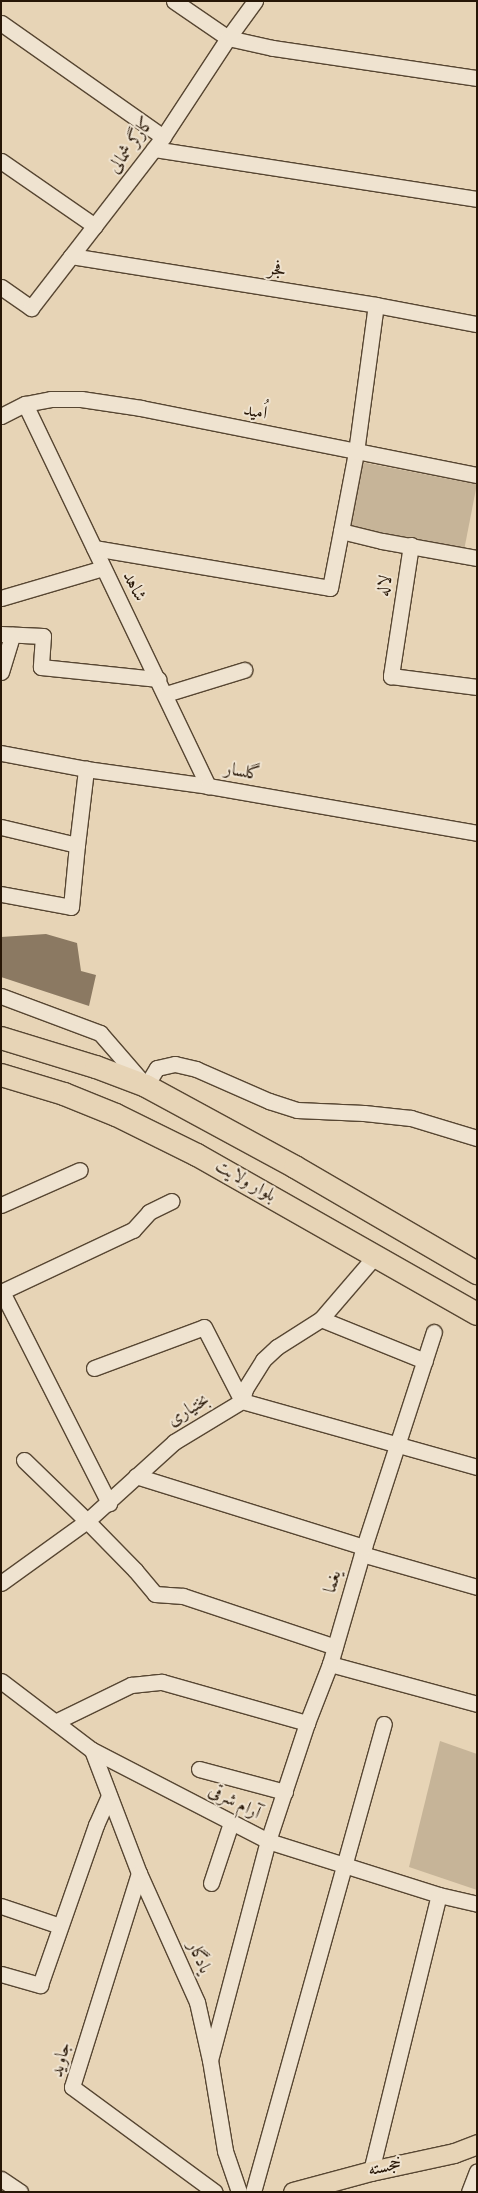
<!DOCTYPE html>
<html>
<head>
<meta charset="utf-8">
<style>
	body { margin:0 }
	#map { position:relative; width:478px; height:2193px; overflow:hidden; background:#e7d4b6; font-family:Vollkorn,Amiri,serif }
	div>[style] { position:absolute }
	.green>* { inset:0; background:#c6b498; transform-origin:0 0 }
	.building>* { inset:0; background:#8b7962 }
	.roads { filter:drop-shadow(1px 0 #574632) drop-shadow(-1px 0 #574632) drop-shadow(0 1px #574632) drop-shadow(0 -1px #574632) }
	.minor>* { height:15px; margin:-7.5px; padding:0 7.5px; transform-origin:7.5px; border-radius:7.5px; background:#efe3d0 }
	.major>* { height:19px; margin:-9.5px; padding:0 9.5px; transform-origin:9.5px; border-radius:9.5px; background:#e7d4b6 }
	.highway>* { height:22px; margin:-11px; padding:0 11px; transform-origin:11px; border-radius:11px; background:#e7d4b6 }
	span { translate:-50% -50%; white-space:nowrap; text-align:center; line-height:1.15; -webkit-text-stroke:4px #efe3d0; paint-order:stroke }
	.street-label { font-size:18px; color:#271606 }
	.frame { position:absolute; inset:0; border:2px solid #271606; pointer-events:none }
</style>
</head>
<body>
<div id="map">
	<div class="green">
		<div style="left:361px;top:462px;width:118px;height:66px;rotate:11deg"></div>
		<div style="clip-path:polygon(440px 1741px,477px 1754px,477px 1890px,409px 1867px)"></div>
	</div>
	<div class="building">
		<div style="clip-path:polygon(46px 934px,77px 943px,81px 971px,96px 975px,89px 1006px,1px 977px,1px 937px)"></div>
	</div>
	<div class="roads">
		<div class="minor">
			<div style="left:174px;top:1px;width:65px;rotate:34.4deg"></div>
			<div style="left:228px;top:38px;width:46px;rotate:12.5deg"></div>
			<div style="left:273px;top:48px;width:206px;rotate:8.4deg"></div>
			<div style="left:1px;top:23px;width:198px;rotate:35.1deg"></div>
			<div style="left:154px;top:149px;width:327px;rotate:8.8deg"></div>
			<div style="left:1px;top:161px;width:114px;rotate:34.7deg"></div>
			<div style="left:71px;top:256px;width:309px;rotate:9.1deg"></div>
			<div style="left:376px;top:305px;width:103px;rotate:10.7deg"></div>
			<div style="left:1px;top:287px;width:37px;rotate:35deg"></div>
			<div style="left:31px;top:308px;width:216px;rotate:-52.3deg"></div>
			<div style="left:163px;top:137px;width:118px;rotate:-56.7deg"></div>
			<div style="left:228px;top:38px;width:46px;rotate:-53.9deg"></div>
			<div style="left:25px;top:404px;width:424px;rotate:64.4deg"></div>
			<div style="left:1px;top:416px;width:27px;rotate:-27deg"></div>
			<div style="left:25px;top:404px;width:26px;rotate:-11deg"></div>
			<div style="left:51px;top:399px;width:30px"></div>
			<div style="left:81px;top:399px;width:61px;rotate:8.5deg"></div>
			<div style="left:141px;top:408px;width:343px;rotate:11.3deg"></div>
			<div style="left:341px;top:531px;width:80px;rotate:-79.2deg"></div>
			<div style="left:356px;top:452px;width:148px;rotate:-82.3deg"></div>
			<div style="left:411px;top:545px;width:133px;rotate:98.7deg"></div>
			<div style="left:391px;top:676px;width:87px;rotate:7.3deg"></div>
			<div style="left:94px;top:548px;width:239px;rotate:9.6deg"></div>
			<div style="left:330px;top:588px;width:58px;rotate:-79.1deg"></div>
			<div style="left:341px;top:531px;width:42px;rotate:13.7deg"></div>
			<div style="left:382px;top:541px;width:97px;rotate:10.1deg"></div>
			<div style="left:1px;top:598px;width:106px;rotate:-16.4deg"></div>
			<div style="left:1px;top:634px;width:42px;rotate:2.7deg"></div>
			<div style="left:43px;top:636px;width:31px;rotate:94deg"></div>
			<div style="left:41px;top:667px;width:118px;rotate:5.9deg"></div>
			<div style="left:1px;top:672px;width:39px;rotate:-73deg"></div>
			<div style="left:166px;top:694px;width:82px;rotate:-17.1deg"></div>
			<div style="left:1px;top:753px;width:86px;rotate:10.7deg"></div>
			<div style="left:86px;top:769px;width:123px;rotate:7.9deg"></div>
			<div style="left:208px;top:786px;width:273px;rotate:9.9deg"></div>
			<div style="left:1px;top:827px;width:78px;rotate:13.3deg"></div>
			<div style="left:77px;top:845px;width:77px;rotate:-83.2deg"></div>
			<div style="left:1px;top:894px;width:71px;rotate:10.5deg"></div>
			<div style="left:71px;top:907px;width:62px;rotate:-84.5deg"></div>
			<div style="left:1px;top:996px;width:106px;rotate:20.5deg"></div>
			<div style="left:100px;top:1033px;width:70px;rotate:49deg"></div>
			<div style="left:146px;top:1086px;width:21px;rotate:-59deg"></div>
			<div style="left:157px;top:1068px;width:18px;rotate:-13deg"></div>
			<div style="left:175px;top:1064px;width:22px;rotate:13deg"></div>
			<div style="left:196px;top:1069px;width:80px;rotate:23.7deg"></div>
			<div style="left:269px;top:1101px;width:29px;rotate:18deg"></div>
			<div style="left:297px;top:1110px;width:67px;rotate:2.6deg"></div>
			<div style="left:364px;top:1113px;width:47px;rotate:6.1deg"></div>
			<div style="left:411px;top:1118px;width:69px;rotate:16.9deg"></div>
			<div style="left:1px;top:1205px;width:86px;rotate:-23.9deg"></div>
			<div style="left:1px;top:1292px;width:146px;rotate:-25.2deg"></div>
			<div style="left:133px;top:1230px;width:24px;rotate:-48deg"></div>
			<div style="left:149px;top:1212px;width:25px;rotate:-26deg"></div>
			<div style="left:2px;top:1292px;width:237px;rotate:63.1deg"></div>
			<div style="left:321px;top:1319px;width:112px;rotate:22deg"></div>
			<div style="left:94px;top:1368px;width:117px;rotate:-20.4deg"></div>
			<div style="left:204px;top:1327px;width:83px;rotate:62.8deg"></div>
			<div style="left:242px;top:1401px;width:244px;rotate:15.7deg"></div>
			<div style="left:24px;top:1460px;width:88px;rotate:44.1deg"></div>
			<div style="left:87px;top:1521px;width:69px;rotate:45.6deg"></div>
			<div style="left:135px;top:1570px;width:31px;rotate:50deg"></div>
			<div style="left:155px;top:1594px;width:28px;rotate:4deg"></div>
			<div style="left:183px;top:1596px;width:160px;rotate:18.5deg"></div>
			<div style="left:136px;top:1476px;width:239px;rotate:17.3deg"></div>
			<div style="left:362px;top:1554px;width:120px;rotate:16deg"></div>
			<div style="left:1px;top:1583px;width:106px;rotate:-35.8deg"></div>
			<div style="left:87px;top:1521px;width:118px;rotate:-42.2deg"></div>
			<div style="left:174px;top:1442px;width:79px;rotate:-31.1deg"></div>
			<div style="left:242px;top:1401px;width:12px;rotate:-76deg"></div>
			<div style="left:245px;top:1389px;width:34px;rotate:-58deg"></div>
			<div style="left:263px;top:1360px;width:19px;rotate:-43deg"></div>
			<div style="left:277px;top:1347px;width:52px;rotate:-32.5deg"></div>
			<div style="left:321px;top:1319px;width:83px;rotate:-49.4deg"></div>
			<div style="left:330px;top:1664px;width:152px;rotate:15.2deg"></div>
			<div style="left:1px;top:1681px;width:114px;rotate:37.2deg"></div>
			<div style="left:92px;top:1750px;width:198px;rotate:27.3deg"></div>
			<div style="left:268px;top:1841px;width:179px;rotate:17.5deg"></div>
			<div style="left:439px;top:1895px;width:39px;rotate:13deg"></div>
			<div style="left:55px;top:1722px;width:85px;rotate:-26deg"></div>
			<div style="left:131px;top:1685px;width:31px;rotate:-6deg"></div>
			<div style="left:162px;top:1682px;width:151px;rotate:15.8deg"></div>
			<div style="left:92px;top:1750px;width:132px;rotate:69.1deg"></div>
			<div style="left:139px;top:1873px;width:141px;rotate:65.8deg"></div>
			<div style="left:197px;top:2002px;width:59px;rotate:77.4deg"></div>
			<div style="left:210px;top:2060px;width:92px;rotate:80.6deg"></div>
			<div style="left:225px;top:2151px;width:43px;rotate:71.1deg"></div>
			<div style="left:199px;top:1769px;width:89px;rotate:15deg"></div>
			<div style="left:139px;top:1873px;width:224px;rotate:107.4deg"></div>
			<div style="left:72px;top:2087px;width:177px;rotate:36.3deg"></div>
			<div style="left:211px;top:1883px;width:63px;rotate:-71.6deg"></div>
			<div style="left:1px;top:1906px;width:62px;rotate:18.7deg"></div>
			<div style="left:1px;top:1974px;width:41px;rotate:15.8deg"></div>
			<div style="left:40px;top:1985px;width:170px;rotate:-70.7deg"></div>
			<div style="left:96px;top:1825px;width:32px;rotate:-66deg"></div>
			<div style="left:210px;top:2060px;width:227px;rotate:-75.2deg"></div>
			<div style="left:268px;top:1841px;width:124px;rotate:-71.7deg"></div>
			<div style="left:307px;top:1723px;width:63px;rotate:-68.7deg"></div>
			<div style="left:330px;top:1664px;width:122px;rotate:-73.8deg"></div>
			<div style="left:364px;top:1547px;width:226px;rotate:-72deg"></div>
			<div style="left:371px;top:2171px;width:284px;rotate:-76.2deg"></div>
			<div style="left:1px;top:2179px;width:23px;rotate:34deg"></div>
			<div style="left:253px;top:2192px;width:486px;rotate:-74.4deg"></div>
			<div style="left:469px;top:2192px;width:22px;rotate:-69deg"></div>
		</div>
		<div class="major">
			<div style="left:293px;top:2192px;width:81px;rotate:-15.1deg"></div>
			<div style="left:371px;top:2171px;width:85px;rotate:-12.2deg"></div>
			<div style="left:454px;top:2153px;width:25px;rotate:-21deg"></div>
		</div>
		<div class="highway">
			<div style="left:1px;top:1038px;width:99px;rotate:17deg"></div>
			<div style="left:96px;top:1067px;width:53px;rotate:20.8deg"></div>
			<div style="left:146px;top:1086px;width:170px;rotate:28.5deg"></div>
			<div style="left:295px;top:1167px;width:211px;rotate:30.2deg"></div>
			<div style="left:1px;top:1075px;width:66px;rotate:16.8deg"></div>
			<div style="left:64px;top:1094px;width:56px;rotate:22deg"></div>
			<div style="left:116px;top:1115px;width:90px;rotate:26.3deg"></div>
			<div style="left:197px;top:1155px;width:322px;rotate:29.6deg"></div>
		</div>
	</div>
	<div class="street-label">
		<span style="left:132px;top:146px;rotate:-54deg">کارگر شمالی</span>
		<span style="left:277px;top:271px;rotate:9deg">فجر</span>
		<span style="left:255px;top:413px;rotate:11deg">اُمید</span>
		<span style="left:386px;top:586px;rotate:-81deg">لاله</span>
		<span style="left:133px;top:587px;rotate:63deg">شاهد</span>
		<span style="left:242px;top:773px;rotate:10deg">گلسار</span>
		<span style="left:245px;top:1182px;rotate:30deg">بلوار ولایت</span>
		<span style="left:189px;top:1411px;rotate:-31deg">بختیاری</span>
		<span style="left:334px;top:1582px;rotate:-74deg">یغما</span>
		<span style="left:234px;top:1803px;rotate:27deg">آرام شرقی</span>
		<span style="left:198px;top:1958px;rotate:66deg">یادگار</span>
		<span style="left:62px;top:2060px;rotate:-76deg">جاوید</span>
		<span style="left:385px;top:2168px;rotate:-13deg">خجسته</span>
	</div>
	<div class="frame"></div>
</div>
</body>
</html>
